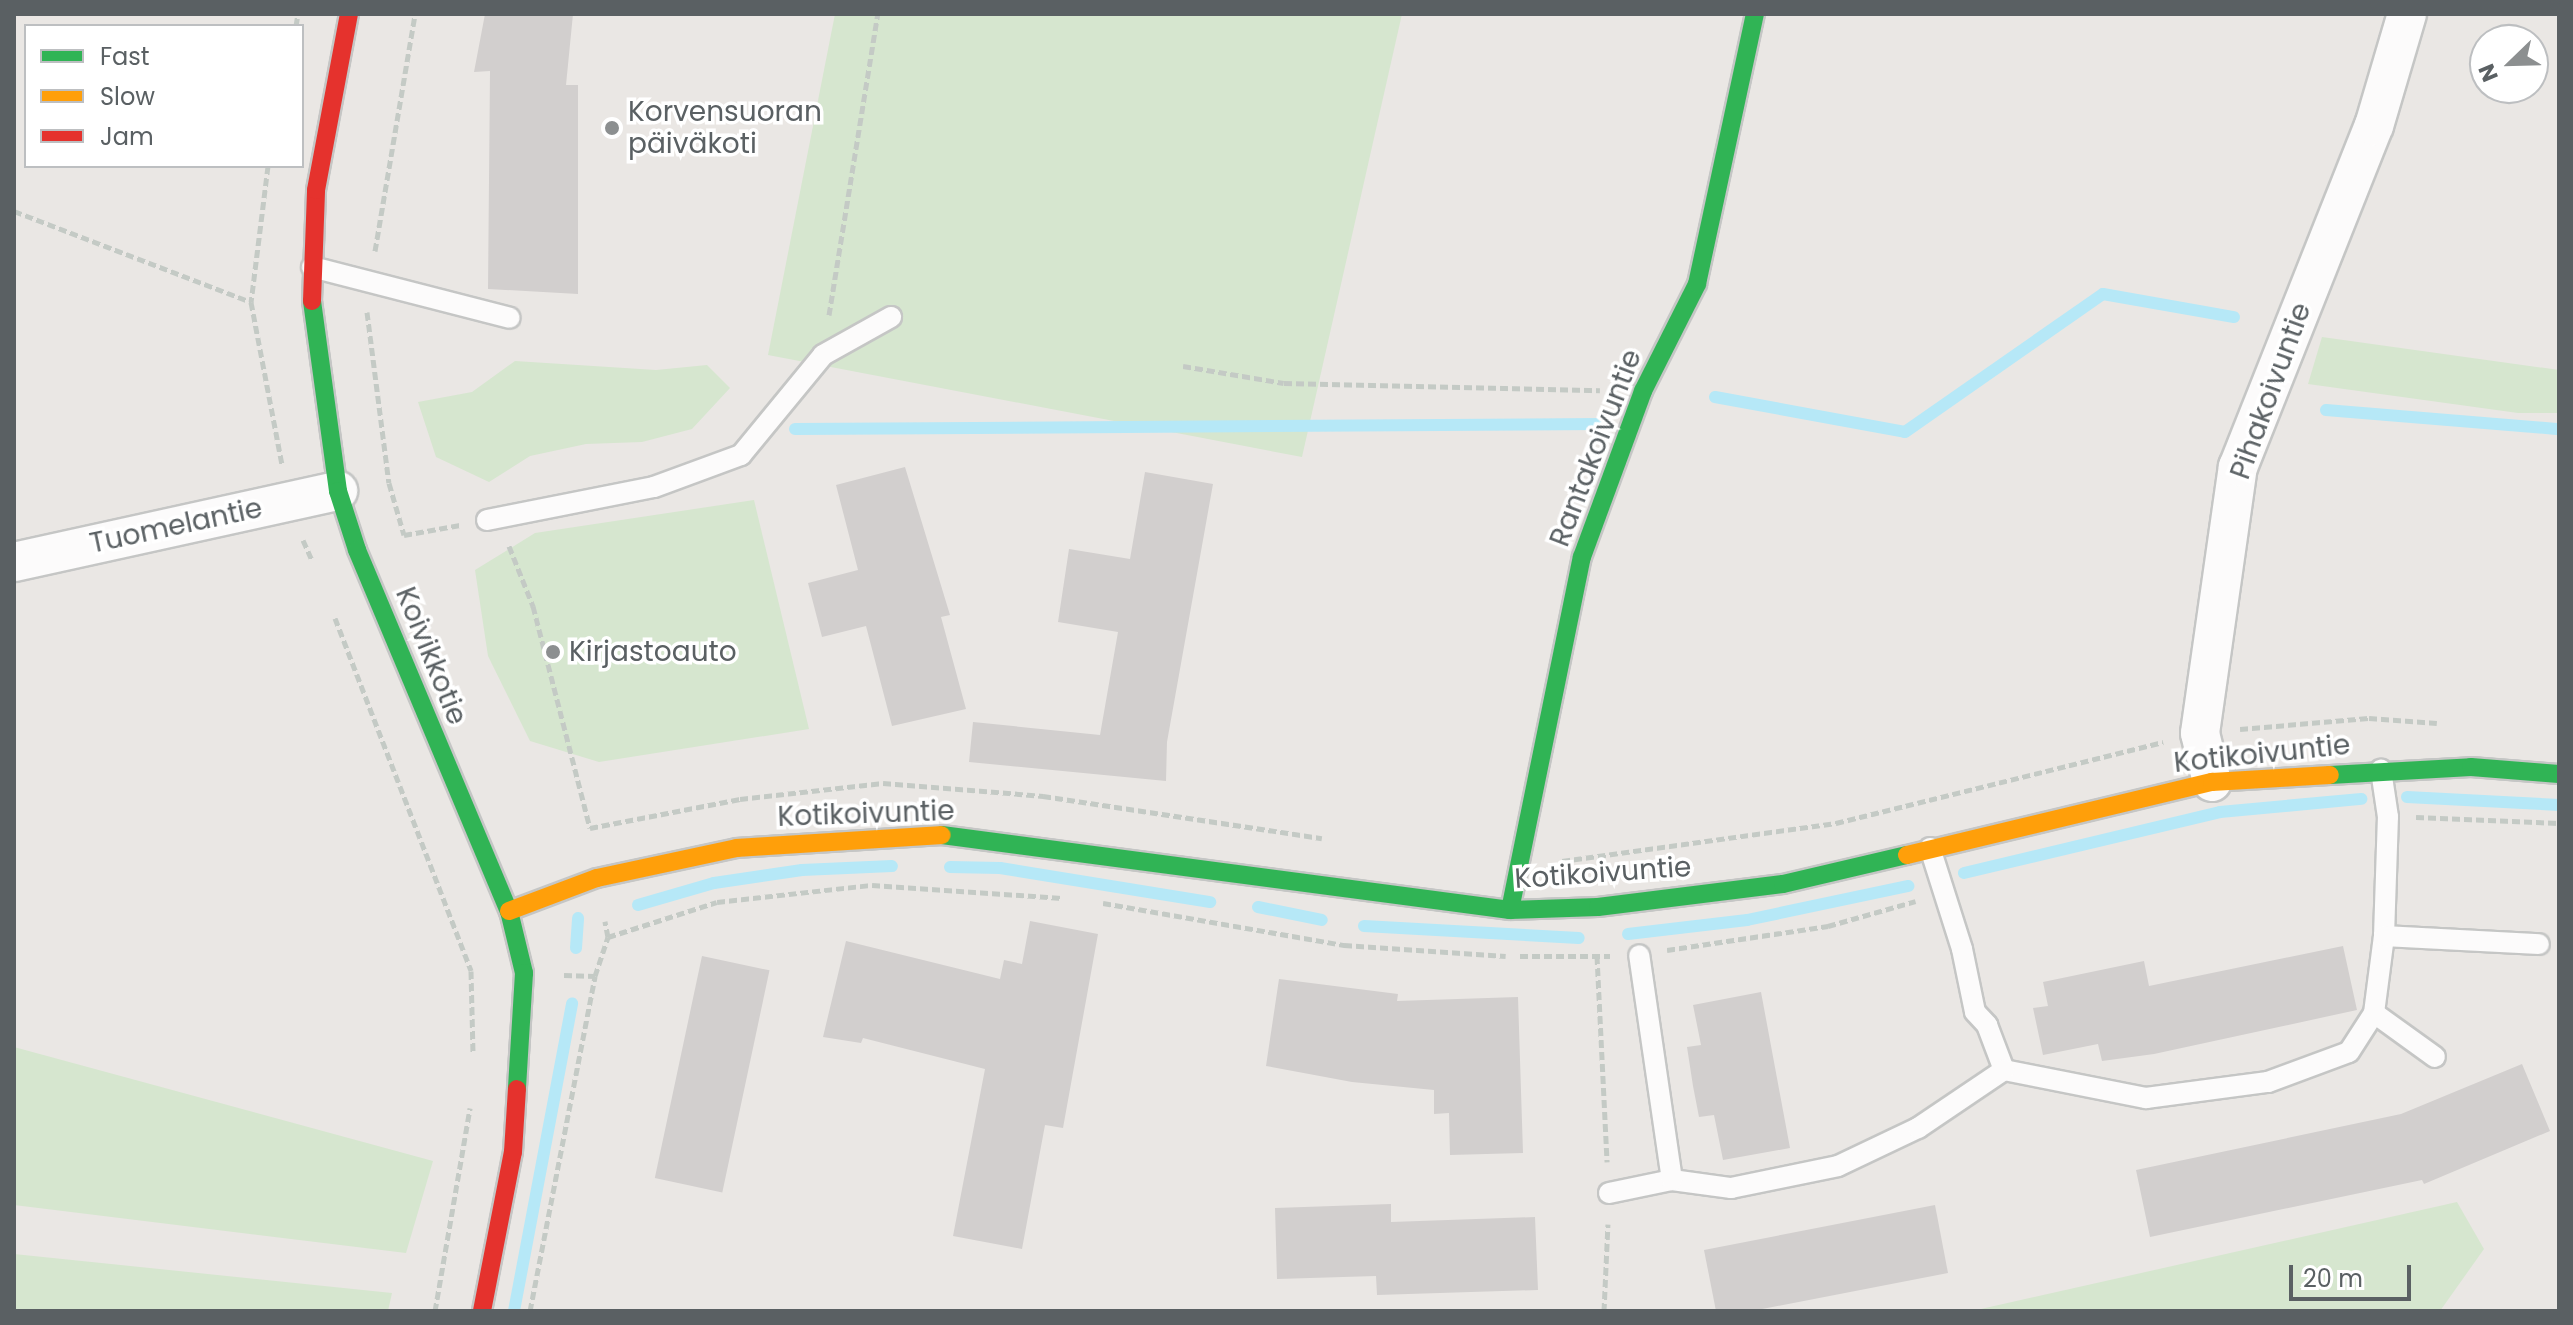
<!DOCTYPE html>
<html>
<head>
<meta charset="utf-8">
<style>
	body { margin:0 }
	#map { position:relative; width:2573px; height:1325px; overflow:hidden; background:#eae7e4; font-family:Poppins,sans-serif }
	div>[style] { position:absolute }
	.green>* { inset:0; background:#d6e6cf }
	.stream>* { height:12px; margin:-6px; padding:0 6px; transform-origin:6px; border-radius:6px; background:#b6e8f7 }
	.building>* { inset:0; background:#d2cfce; transform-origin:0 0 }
	.path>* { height:5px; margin-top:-2.5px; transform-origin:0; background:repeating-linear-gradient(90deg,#c4cac5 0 8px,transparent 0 12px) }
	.roads { filter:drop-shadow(2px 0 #c5c6c5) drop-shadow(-2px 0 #c5c6c5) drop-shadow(0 2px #c5c6c5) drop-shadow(0 -2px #c5c6c5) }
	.lane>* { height:20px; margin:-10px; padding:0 10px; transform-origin:10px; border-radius:10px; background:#fcfbfb }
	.street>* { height:38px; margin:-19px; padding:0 19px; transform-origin:19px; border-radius:19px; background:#fcfbfb }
	.fast>* { height:18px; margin:-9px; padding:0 9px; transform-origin:9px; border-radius:9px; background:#30b455 }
	.slow>* { height:18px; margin:-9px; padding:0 9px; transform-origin:9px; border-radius:9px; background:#ff9f0a }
	.jam>* { height:18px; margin:-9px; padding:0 9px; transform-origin:9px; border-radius:9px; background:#e5322d }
	.dots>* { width:22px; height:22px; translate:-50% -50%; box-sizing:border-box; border:4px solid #fff; border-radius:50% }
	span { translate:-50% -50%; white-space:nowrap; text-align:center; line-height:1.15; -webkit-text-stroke:7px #fff; paint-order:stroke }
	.poi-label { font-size:28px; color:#5a6063 }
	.left { translate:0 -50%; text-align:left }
	.street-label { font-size:28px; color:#5a6063 }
	.frame { position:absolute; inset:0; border:16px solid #5a6063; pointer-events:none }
	.legend { position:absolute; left:24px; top:24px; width:280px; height:144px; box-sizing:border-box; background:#fff; border:2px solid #bdbfc1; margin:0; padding:10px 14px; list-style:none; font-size:24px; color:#5a6063 }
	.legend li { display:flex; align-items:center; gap:16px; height:40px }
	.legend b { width:40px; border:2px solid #bdbfc1 }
	.north { position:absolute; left:2469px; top:24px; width:80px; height:80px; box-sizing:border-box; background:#fff; border:2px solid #bdbfc1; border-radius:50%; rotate:247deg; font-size:22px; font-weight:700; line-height:32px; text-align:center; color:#5a6063 }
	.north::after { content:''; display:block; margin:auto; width:28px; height:36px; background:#8c8f90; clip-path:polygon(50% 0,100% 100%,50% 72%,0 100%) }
	.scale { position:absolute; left:2289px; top:1265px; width:122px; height:36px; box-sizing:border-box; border:4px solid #5a6063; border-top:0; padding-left:10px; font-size:24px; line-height:28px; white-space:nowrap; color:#5a6063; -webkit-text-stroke:6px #fff; paint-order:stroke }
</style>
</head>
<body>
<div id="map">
	<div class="green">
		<div style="clip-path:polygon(835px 14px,1402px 14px,1302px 457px,768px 355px)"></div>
		<div style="clip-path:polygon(2322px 337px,2559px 370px,2559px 413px,2518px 413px,2308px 384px)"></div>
		<div style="clip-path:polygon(515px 361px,656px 370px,707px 365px,730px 388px,692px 429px,642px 442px,586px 444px,530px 456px,489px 482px,436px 457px,418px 402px,472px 392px)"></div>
		<div style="clip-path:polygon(754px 500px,809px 729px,599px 762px,530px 741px,488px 656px,475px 570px,535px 533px)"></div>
		<div style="clip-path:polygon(14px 1047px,433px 1161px,406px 1253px,14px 1205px)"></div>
		<div style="clip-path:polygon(2457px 1202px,2484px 1249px,2440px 1311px,1972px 1311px)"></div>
		<div style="clip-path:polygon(14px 1254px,392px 1293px,388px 1311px,14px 1311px)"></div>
	</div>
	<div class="stream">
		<div style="left:1715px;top:397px;width:193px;rotate:10.4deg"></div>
		<div style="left:1905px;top:432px;width:241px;rotate:-34.9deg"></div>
		<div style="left:2103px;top:294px;width:133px;rotate:10deg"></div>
		<div style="left:2326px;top:410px;width:234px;rotate:4.7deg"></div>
		<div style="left:795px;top:429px;width:808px;rotate:-0.35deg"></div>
		<div style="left:2407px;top:797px;width:152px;rotate:3deg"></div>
		<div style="left:950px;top:867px;width:50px;rotate:1.1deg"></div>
		<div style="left:1000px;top:868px;width:213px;rotate:9.2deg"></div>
		<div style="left:1964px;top:873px;width:263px;rotate:-13.4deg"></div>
		<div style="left:2220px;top:812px;width:142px;rotate:-5.3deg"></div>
		<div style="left:638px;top:905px;width:79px;rotate:-16.1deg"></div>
		<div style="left:714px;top:883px;width:89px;rotate:-8.4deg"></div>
		<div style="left:802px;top:870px;width:90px;rotate:-2.5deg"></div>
		<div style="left:1258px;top:907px;width:65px;rotate:11.5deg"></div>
		<div style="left:1364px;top:926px;width:215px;rotate:3.2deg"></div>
		<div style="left:1628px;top:934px;width:120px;rotate:-6.7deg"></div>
		<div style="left:1747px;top:920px;width:165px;rotate:-11.9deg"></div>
		<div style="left:576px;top:948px;width:30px;rotate:-86deg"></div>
		<div style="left:514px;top:1311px;width:313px;rotate:-79.3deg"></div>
	</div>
	<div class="building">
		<div style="clip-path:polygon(485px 14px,573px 14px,566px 85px,578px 85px,578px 294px,488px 289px,490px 71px,474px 72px)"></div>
		<div style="clip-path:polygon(905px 467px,950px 615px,941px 617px,966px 709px,892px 726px,866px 626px,822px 637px,808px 583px,858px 570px,836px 485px)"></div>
		<div style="clip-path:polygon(1145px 472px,1213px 484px,1167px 742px,1166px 781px,969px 762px,973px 722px,1100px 735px,1118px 632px,1058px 622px,1069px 549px,1130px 559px)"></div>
		<div style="clip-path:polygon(1030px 921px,1098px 934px,1063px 1128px,1045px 1125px,1022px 1249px,953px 1236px,985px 1069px,863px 1038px,861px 1043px,823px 1037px,846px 941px,1000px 979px,1004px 960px,1022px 964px)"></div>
		<div style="clip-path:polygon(2343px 946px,2357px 1010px,2154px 1054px,2102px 1061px,2098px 1044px,2043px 1055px,2033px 1008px,2048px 1006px,2043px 982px,2144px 961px,2149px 986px)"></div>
		<div style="left:702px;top:956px;width:69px;height:227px;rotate:12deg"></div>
		<div style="clip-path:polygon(1279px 979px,1398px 994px,1397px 1001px,1518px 997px,1523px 1153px,1450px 1155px,1449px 1113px,1434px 1114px,1434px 1090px,1352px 1082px,1266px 1066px)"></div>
		<div style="clip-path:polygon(1761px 992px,1790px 1148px,1723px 1160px,1714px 1115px,1699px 1117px,1693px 1086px,1687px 1047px,1701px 1045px,1693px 1005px)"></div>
		<div style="clip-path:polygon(2522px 1064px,2550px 1131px,2424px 1184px,2422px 1180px,2150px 1237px,2136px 1170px,2401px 1114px)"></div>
		<div style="clip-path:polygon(1391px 1204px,1391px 1222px,1535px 1217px,1538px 1290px,1377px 1295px,1376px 1276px,1277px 1279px,1275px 1208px)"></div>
		<div style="clip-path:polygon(1935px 1205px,1948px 1273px,1752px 1311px,1716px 1311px,1704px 1250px)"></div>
	</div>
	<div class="path">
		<div style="left:296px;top:26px;width:12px;rotate:-81deg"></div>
		<div style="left:268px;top:166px;width:137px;rotate:97.1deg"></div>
		<div style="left:251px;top:302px;width:166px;rotate:79.2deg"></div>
		<div style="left:14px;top:211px;width:254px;rotate:21deg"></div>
		<div style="left:375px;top:251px;width:240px;rotate:-80.4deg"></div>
		<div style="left:367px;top:312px;width:172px;rotate:82.7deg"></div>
		<div style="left:389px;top:483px;width:54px;rotate:73.9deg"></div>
		<div style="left:404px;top:535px;width:57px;rotate:-10.1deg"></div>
		<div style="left:829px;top:315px;width:305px;rotate:-80.8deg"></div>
		<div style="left:1183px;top:366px;width:102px;rotate:9.6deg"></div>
		<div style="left:1284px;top:383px;width:316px;rotate:1.3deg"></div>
		<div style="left:303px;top:540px;width:22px;rotate:66deg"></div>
		<div style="left:509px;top:546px;width:65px;rotate:68.2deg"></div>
		<div style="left:533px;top:606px;width:229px;rotate:75.6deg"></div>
		<div style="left:335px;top:618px;width:378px;rotate:68.9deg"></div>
		<div style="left:471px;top:971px;width:83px;rotate:88.6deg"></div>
		<div style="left:2240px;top:729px;width:129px;rotate:-4.9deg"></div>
		<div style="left:2369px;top:718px;width:68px;rotate:4.2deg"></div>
		<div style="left:2416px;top:817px;width:143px;rotate:2.4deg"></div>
		<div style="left:590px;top:828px;width:153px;rotate:-10.9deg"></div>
		<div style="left:740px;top:799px;width:144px;rotate:-6.4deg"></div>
		<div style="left:883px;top:783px;width:161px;rotate:4.6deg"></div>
		<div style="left:1043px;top:796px;width:282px;rotate:8.6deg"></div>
		<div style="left:1562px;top:861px;width:277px;rotate:-7.9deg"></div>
		<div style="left:1836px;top:823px;width:337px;rotate:-13.9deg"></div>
		<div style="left:1103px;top:903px;width:245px;rotate:9.9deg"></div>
		<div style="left:1344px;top:945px;width:162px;rotate:3.9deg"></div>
		<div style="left:608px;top:937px;width:114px;rotate:-17.8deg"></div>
		<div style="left:717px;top:902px;width:156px;rotate:-6.3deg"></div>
		<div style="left:872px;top:885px;width:190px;rotate:3.9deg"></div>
		<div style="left:1667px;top:950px;width:163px;rotate:-8.5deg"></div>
		<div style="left:1828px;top:926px;width:91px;rotate:-15.9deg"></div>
		<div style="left:1520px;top:956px;width:90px"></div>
		<div style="left:1597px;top:956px;width:206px;rotate:87.2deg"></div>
		<div style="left:564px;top:975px;width:31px;rotate:2deg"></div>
		<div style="left:435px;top:1311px;width:206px;rotate:-80.2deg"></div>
		<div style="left:530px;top:1311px;width:341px;rotate:-79deg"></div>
		<div style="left:595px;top:976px;width:41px;rotate:-71.6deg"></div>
		<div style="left:608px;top:937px;width:16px;rotate:-101deg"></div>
		<div style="left:1604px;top:1311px;width:87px;rotate:-87.4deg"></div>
	</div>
	<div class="roads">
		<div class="lane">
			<div style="left:312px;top:267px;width:204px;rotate:14.4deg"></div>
			<div style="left:487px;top:520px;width:170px;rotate:-11.2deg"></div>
			<div style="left:654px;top:487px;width:93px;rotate:-20.2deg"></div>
			<div style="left:741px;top:455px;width:129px;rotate:-50.6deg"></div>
			<div style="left:823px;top:355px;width:78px;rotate:-29.2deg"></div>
			<div style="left:1930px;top:848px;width:106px;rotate:72.4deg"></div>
			<div style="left:1962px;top:949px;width:64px;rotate:78.3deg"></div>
			<div style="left:1975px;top:1012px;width:18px;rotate:47deg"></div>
			<div style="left:1987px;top:1025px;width:48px;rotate:69.3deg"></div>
			<div style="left:2004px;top:1070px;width:145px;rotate:11.2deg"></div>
			<div style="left:2146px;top:1098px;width:123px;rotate:-7.5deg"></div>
			<div style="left:2268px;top:1082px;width:86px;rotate:-20.3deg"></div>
			<div style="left:2349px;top:1052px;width:46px;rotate:-57.3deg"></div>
			<div style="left:2374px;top:1013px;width:78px;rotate:-82.6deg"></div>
			<div style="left:2384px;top:936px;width:119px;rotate:-88.1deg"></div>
			<div style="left:2388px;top:817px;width:48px;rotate:-98.5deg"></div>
			<div style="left:2384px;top:936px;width:155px;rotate:3deg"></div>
			<div style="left:2374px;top:1013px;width:75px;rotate:35.8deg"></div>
			<div style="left:1672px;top:1180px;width:60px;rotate:7.7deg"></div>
			<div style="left:1731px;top:1188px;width:109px;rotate:-11.6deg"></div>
			<div style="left:1838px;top:1166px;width:89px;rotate:-25.4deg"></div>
			<div style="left:1918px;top:1128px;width:104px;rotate:-34deg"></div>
			<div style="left:1609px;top:1193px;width:64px;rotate:-11.7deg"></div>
			<div style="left:1672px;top:1180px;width:227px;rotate:-98.3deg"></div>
		</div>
		<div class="street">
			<div style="left:14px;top:562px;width:332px;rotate:-12.4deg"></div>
			<div style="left:2212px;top:782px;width:50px;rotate:-103.8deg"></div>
			<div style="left:2200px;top:733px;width:269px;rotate:-81.9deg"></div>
			<div style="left:2238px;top:467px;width:367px;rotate:-68.3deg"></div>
			<div style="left:2374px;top:126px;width:117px;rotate:-73.6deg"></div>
		</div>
		<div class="fast">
			<div style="left:312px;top:301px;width:192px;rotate:82.2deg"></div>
			<div style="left:338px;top:491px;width:62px;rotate:72.1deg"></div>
			<div style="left:357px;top:550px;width:392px;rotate:67.2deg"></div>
			<div style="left:509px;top:911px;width:64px;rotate:76.4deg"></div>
			<div style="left:524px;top:973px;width:116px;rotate:93.5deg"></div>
			<div style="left:2330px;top:775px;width:141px;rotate:-3.2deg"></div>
			<div style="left:2471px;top:767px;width:88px;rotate:4.5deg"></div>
			<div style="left:942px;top:835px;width:573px;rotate:7.52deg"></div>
			<div style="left:1510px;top:910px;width:88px;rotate:-2deg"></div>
			<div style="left:1598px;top:907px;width:186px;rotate:-7.1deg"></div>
			<div style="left:1783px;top:884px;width:127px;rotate:-13.2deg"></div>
			<div style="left:1510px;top:910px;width:360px;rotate:-78.5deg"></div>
			<div style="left:1582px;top:557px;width:177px;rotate:-69.8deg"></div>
			<div style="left:1643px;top:391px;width:120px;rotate:-63.2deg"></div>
			<div style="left:1697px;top:284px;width:276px;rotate:-77.9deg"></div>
		</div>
		<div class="slow">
			<div style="left:1907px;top:855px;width:314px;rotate:-13.5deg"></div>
			<div style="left:2212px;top:782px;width:118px;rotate:-3.4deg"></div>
			<div style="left:509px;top:911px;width:94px;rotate:-20.6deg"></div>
			<div style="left:597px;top:878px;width:143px;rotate:-12.1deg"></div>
			<div style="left:737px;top:848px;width:205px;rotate:-3.6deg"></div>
		</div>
		<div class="jam">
			<div style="left:312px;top:301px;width:111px;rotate:-87.9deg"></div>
			<div style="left:316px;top:190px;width:179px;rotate:-79.4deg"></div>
			<div style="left:482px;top:1311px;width:162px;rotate:-79deg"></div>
			<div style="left:513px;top:1152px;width:63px;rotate:-86.4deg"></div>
		</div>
	</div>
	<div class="dots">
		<div style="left:612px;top:128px;background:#8c8f90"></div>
		<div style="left:553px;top:652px;background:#8c8f90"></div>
	</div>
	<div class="poi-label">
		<span class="left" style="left:628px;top:128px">Korvensuoran<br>päiväkoti</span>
		<span class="left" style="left:569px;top:652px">Kirjastoauto</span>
	</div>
	<div class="street-label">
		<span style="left:2271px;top:391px;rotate:-70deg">Pihakoivuntie</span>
		<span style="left:1596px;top:448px;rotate:-69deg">Rantakoivuntie</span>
		<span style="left:176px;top:526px;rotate:-12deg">Tuomelantie</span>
		<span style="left:431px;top:656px;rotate:68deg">Koivikkotie</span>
		<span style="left:2262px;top:754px;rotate:-6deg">Kotikoivuntie</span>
		<span style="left:866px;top:814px;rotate:-2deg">Kotikoivuntie</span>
		<span style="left:1603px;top:873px;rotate:-4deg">Kotikoivuntie</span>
	</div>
	<div class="frame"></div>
	<ul class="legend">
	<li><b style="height:10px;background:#30b455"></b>Fast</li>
	<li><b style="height:10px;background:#ff9f0a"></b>Slow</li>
	<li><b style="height:10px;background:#e5322d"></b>Jam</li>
	</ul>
	<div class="north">N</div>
	<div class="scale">20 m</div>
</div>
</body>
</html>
